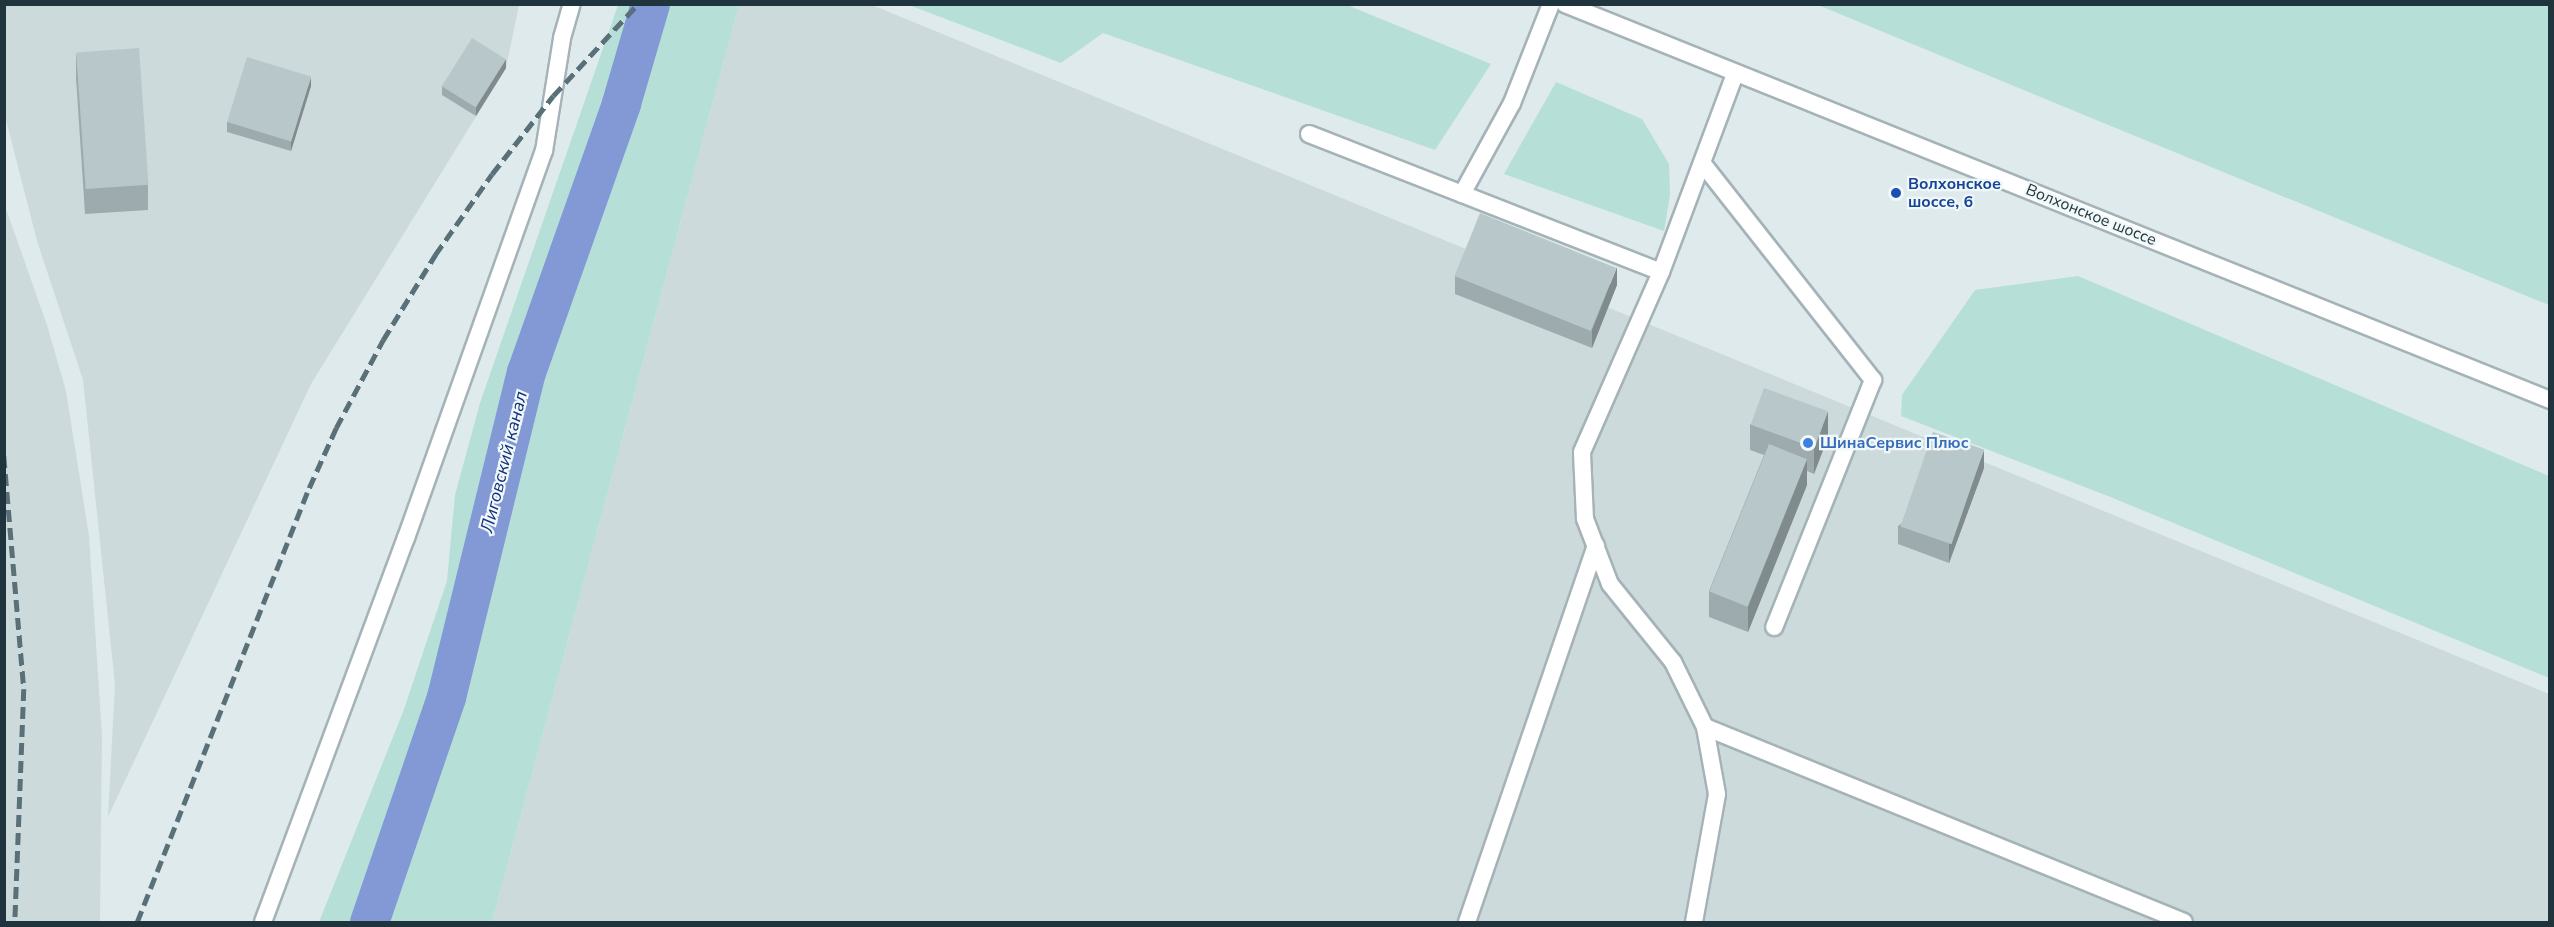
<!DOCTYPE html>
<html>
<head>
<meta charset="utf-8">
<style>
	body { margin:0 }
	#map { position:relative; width:2554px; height:927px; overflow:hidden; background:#dfeaec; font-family:"Nunito Sans",sans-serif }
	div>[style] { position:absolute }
	.built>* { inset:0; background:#cddadc }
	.green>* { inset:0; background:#b6dfd8 }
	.canal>* { height:39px; margin:-19.5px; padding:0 19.5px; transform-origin:19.5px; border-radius:19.5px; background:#8299d6 }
	.roads { filter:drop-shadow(2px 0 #a5b3b8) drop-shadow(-2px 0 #a5b3b8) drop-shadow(0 2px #a5b3b8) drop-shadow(0 -2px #a5b3b8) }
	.service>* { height:16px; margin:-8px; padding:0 8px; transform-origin:8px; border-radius:8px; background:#fff }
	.secondary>* { height:16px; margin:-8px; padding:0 8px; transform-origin:8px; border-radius:8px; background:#fff }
	.rail>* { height:4.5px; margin-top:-2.25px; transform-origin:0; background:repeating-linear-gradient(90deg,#597079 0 12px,transparent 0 18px) }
	.wall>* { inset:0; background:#9dabae }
	.shaded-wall>* { inset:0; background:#808b8d }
	.building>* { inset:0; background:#b7c7ca; transform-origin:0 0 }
	.dots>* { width:16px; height:16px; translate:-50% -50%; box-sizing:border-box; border:3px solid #f0f8f8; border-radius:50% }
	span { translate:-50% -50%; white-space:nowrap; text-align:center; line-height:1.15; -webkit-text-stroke:4.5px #f0f8f8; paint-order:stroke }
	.transit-label { font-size:16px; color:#164399; font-weight:700 }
	.left { translate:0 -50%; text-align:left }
	.street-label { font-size:16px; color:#1f343d }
	.shop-label { font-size:16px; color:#366cbe; font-weight:700 }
	.water-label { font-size:18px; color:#14307e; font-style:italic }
	.frame { position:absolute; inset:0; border:6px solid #1f343d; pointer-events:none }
</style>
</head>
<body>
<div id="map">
	<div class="built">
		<div style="clip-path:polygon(4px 5px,519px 5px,506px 68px,311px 384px,108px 817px,115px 685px,83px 380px,37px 241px,5px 116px)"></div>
		<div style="clip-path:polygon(739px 5px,872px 5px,2549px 694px,2549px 922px,492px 922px)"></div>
		<div style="clip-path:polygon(5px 206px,47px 325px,66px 391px,89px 536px,102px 735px,100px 922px,5px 922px)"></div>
	</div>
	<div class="green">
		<div style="clip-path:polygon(618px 5px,739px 5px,492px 922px,319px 922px,403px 712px,447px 581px,455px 495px,480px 403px)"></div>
		<div style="clip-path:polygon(909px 5px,1347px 5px,1491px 64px,1435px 150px,1103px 33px,1061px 63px)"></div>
		<div style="clip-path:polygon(1818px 5px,2549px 5px,2549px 305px,2123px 131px)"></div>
		<div style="clip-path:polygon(1556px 82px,1642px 119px,1669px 164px,1670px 195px,1664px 231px,1504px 174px)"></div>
		<div style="clip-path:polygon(2078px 276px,2549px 476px,2549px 678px,2108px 496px,1901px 416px,1902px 395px,1975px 290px)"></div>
	</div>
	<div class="canal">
		<div style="left:369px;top:922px;width:238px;rotate:-71.1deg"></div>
		<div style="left:446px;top:697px;width:335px;rotate:-76.2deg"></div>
		<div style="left:526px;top:372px;width:285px;rotate:-70.5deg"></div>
		<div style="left:621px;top:103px;width:103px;rotate:-73.7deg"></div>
	</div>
	<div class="roads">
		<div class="service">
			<div style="left:1309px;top:134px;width:378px;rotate:21.4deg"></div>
			<div style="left:1703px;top:164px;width:275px;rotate:51.8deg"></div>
			<div style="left:1873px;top:380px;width:266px;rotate:111.8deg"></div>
			<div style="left:1462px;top:194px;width:104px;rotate:-61.2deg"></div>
			<div style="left:1512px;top:103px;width:106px;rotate:-68.5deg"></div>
			<div style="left:1705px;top:727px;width:517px;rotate:22.15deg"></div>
			<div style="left:263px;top:922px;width:410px;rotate:-69.6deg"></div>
			<div style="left:406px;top:538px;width:411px;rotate:-70.4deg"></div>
			<div style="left:544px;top:151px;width:114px;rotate:-80.9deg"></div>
			<div style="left:562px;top:38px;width:35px;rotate:-74deg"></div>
			<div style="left:1467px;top:922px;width:398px;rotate:-71.1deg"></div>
			<div style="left:1694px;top:922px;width:130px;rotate:-79.8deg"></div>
			<div style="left:1717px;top:794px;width:68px;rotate:-100.2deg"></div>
			<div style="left:1705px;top:727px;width:72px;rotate:-116.2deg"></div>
			<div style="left:1673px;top:662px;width:100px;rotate:-128.9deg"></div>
			<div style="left:1610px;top:584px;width:70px;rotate:-111deg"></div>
			<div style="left:1585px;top:519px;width:67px;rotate:-92.6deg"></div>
			<div style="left:1582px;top:452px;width:197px;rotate:-66.3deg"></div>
			<div style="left:1661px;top:272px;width:211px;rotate:-69.5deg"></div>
		</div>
		<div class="secondary">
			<div style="left:1565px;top:4px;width:1062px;rotate:21.9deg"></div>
		</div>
	</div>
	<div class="rail">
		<div style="left:4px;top:456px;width:234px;rotate:85.1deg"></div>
		<div style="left:24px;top:689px;width:233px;rotate:92.2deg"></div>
		<div style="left:137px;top:922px;width:467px;rotate:-68.4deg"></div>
		<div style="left:309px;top:488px;width:66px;rotate:-65.8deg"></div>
		<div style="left:336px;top:428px;width:100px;rotate:-61.9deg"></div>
		<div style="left:383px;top:340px;width:100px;rotate:-58.5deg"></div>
		<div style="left:435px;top:255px;width:99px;rotate:-54.9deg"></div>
		<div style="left:492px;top:174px;width:99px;rotate:-52deg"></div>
		<div style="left:553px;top:96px;width:125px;rotate:-47.3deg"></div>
	</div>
	<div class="wall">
		<div style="clip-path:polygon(76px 53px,148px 185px,148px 210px,85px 214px,76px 78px)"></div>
		<div style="clip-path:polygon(506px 68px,476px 116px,442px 95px,442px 86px)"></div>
		<div style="clip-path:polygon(311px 86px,291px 151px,227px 132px,227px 122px)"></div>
		<div style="clip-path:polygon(1455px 276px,1617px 285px,1592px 348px,1455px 294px)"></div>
		<div style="clip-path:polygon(1750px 424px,1828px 437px,1814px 474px,1807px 471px,1807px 485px,1748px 632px,1709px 617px,1709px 591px,1764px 455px,1750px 450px)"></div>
		<div style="clip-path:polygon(1984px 468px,1949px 563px,1898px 544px,1898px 526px)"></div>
	</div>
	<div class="shaded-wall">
		<div style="clip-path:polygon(506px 59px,506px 68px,476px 116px,476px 107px)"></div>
		<div style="clip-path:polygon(311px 77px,311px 86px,291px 151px,291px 142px)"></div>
		<div style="clip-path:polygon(1617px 267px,1617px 285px,1592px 348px,1592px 330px)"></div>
		<div style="clip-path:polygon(1828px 411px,1828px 437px,1814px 474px,1814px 448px)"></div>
		<div style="clip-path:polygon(1984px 450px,1984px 468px,1949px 563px,1949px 545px)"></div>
		<div style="clip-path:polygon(1807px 459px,1807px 485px,1748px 632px,1748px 607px)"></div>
	</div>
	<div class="building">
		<div style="left:472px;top:38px;width:40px;height:57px;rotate:32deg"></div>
		<div style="left:139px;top:48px;width:137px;height:63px;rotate:86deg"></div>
		<div style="left:247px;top:57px;width:67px;height:68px;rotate:17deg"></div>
		<div style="left:1480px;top:213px;width:147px;height:68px;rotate:22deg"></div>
		<div style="left:1764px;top:388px;width:68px;height:39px;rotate:20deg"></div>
		<div style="left:1933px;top:432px;width:54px;height:100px;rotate:19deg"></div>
		<div style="left:1769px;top:444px;width:41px;height:159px;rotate:22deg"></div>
	</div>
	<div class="dots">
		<div style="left:1896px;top:193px;background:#1a4fb4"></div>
		<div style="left:1808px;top:443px;background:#3f7fe0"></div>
	</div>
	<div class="transit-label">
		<span class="left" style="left:1908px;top:193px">Волхонское<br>шоссе, 6</span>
	</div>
	<div class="street-label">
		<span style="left:2091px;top:215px;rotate:22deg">Волхонское шоссе</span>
	</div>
	<div class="shop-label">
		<span class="left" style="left:1820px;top:443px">ШинаСервис Плюс</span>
	</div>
	<div class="water-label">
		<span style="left:504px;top:462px;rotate:-76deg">Лиговский канал</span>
	</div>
	<div class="frame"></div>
</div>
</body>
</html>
